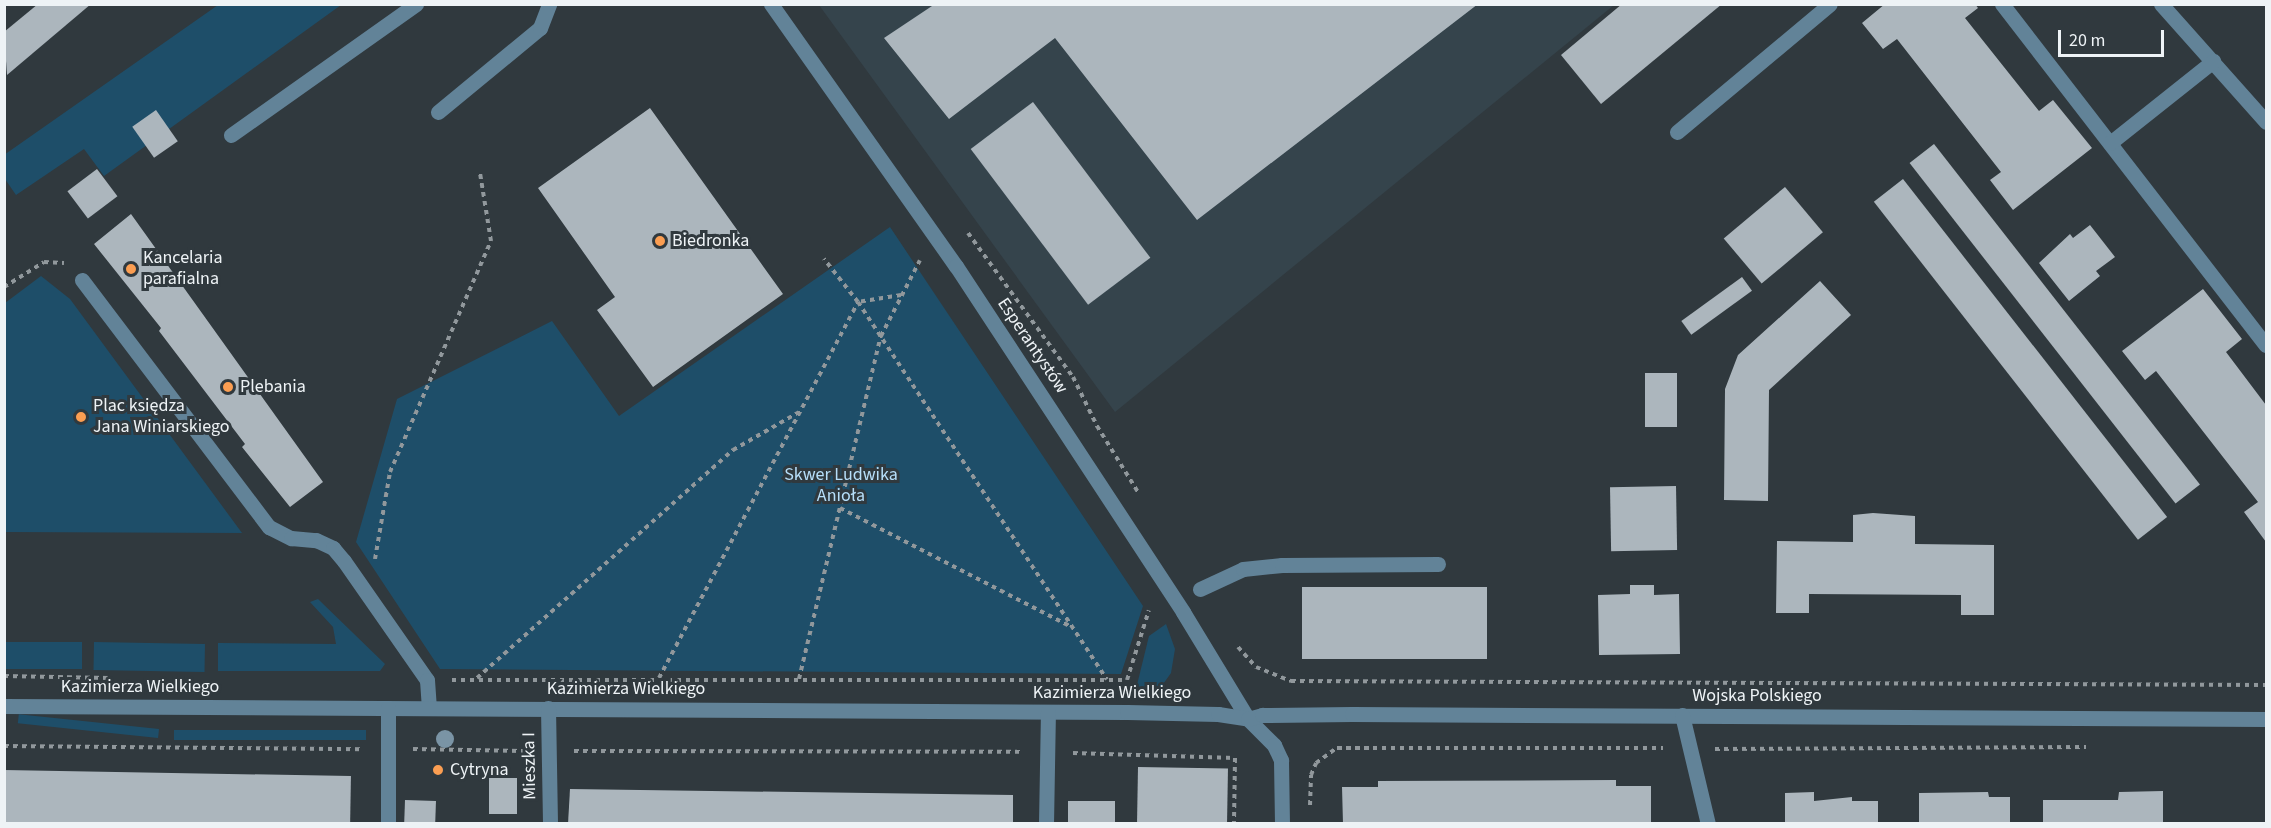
<!DOCTYPE html>
<html>
<head>
<meta charset="utf-8">
<style>
	body { margin:0 }
	#map { position:relative; width:2271px; height:828px; overflow:hidden; background:#30393e; font-family:"Source Sans 3",sans-serif }
	div>[style] { position:absolute }
	.built>* { inset:0; background:#35444c }
	.green>* { inset:0; background:#1e4e69; transform-origin:0 0 }
	.building>* { inset:0; background:#acb6bd; transform-origin:0 0 }
	.path>* { height:4px; margin-top:-2px; transform-origin:0; background:repeating-linear-gradient(90deg,#91989c 0 4.5px,transparent 0 9px) }
	.minor>* { height:15px; margin:-7.5px; padding:0 7.5px; transform-origin:7.5px; border-radius:7.5px; background:#628398 }
	.trees>* { width:18px; height:18px; margin:-9px; border-radius:50%; background:#7a94a5 }
	.dots>* { width:16px; height:16px; translate:-50% -50%; box-sizing:border-box; border:3px solid #30393e; border-radius:50% }
	span { translate:-50% -50%; white-space:nowrap; text-align:center; line-height:1.15; -webkit-text-stroke:6px #30393e; paint-order:stroke }
	.poi-label { font-size:18px; color:#eef3f6 }
	.left { translate:0 -50%; text-align:left }
	.street-label { font-size:18px; color:#eef3f6 }
	.park-label { font-size:18px; color:#b6def9 }
	.frame { position:absolute; inset:0; border:6px solid #eef3f6; pointer-events:none }
	.scale { position:absolute; left:2058px; top:30px; width:106px; height:27px; box-sizing:border-box; border:3px solid #eef3f6; border-top:0; padding-left:8px; font-size:18px; line-height:21px; white-space:nowrap; color:#eef3f6; -webkit-text-stroke:4px #30393e; paint-order:stroke }
</style>
</head>
<body>
<div id="map">
	<div class="built">
		<div style="clip-path:polygon(819px 5px,1614px 5px,1115px 412px)"></div>
	</div>
	<div class="green">
		<div style="clip-path:polygon(218px 5px,341px 5px,104px 176px,84px 149px,16px 195px,5px 179px,4px 155px)"></div>
		<div style="clip-path:polygon(890px 227px,1143px 606px,1121px 674px,440px 669px,356px 542px,397px 399px,552px 321px,619px 416px)"></div>
		<div style="clip-path:polygon(41px 276px,70px 299px,242px 533px,5px 532px,5px 303px)"></div>
		<div style="clip-path:polygon(318px 599px,385px 664px,380px 671px,218px 671px,218px 643px,336px 644px,333px 627px,310px 602px)"></div>
		<div style="clip-path:polygon(1166px 624px,1175px 649px,1171px 673px,1161px 687px,1135px 693px,1149px 636px)"></div>
		<div style="left:5px;top:642px;width:77px;height:27px"></div>
		<div style="left:94px;top:642px;width:111px;height:28px;rotate:1deg"></div>
		<div style="left:159px;top:729px;width:9px;height:141px;rotate:96deg"></div>
		<div style="left:174px;top:730px;width:192px;height:10px"></div>
	</div>
	<div class="building">
		<div style="clip-path:polygon(38px 4px,91px 4px,7px 75px,4px 32px)"></div>
		<div style="clip-path:polygon(935px 4px,1478px 4px,1197px 220px,1055px 38px,949px 119px,884px 38px)"></div>
		<div style="clip-path:polygon(1622px 4px,1722px 4px,1601px 104px,1561px 55px)"></div>
		<div style="clip-path:polygon(1885px 4px,1975px 4px,1978px 8px,1965px 18px,2039px 111px,2053px 100px,2092px 148px,2013px 210px,1990px 180px,2001px 172px,1897px 39px,1883px 49px,1862px 23px)"></div>
		<div style="left:1033px;top:102px;width:195px;height:78px;rotate:53deg"></div>
		<div style="clip-path:polygon(650px 108px,783px 294px,653px 387px,597px 310px,615px 297px,538px 188px)"></div>
		<div style="left:156px;top:110px;width:38px;height:29px;rotate:55deg"></div>
		<div style="left:1934px;top:144px;width:432px;height:31px;rotate:52deg"></div>
		<div style="left:97px;top:169px;width:34px;height:37px;rotate:53deg"></div>
		<div style="left:1903px;top:179px;width:429px;height:37px;rotate:52deg"></div>
		<div style="left:1785px;top:187px;width:59px;height:80px;rotate:50deg"></div>
		<div style="clip-path:polygon(131px 214px,323px 482px,290px 507px,242px 447px,245px 444px,159px 331px,161px 328px,94px 244px)"></div>
		<div style="clip-path:polygon(2090px 225px,2115px 257px,2096px 271px,2100px 276px,2069px 301px,2039px 263px,2070px 234px,2073px 238px)"></div>
		<div style="left:1742px;top:277px;width:17px;height:75px;rotate:54deg"></div>
		<div style="clip-path:polygon(1820px 281px,1851px 315px,1769px 390px,1768px 501px,1724px 500px,1725px 389px,1738px 355px)"></div>
		<div style="clip-path:polygon(2203px 289px,2242px 339px,2226px 352px,2266px 405px,2266px 542px,2244px 512px,2258px 502px,2156px 371px,2145px 380px,2122px 351px)"></div>
		<div style="left:1645px;top:373px;width:32px;height:54px"></div>
		<div style="left:1676px;top:486px;width:64px;height:66px;rotate:89deg"></div>
		<div style="clip-path:polygon(1873px 513px,1915px 516px,1915px 544px,1994px 545px,1994px 615px,1961px 615px,1961px 595px,1809px 594px,1809px 613px,1776px 613px,1777px 541px,1853px 542px,1853px 515px)"></div>
		<div style="clip-path:polygon(1630px 585px,1654px 585px,1654px 595px,1679px 594px,1680px 654px,1599px 655px,1598px 595px,1630px 594px)"></div>
		<div style="left:1487px;top:587px;width:72px;height:185px;rotate:90deg"></div>
		<div style="left:1138px;top:767px;width:90px;height:57px;rotate:1deg"></div>
		<div style="left:4px;top:770px;width:347px;height:54px;rotate:1deg"></div>
		<div style="left:489px;top:778px;width:28px;height:36px"></div>
		<div style="clip-path:polygon(1616px 780px,1616px 786px,1651px 786px,1651px 824px,1343px 824px,1342px 787px,1378px 787px,1378px 781px)"></div>
		<div style="clip-path:polygon(570px 789px,1013px 795px,1013px 824px,568px 824px)"></div>
		<div style="clip-path:polygon(2163px 791px,2163px 824px,2043px 824px,2043px 800px,2118px 800px,2119px 792px)"></div>
		<div style="clip-path:polygon(1814px 792px,1814px 801px,1852px 797px,1852px 801px,1878px 801px,1878px 824px,1785px 824px,1785px 793px)"></div>
		<div style="clip-path:polygon(1988px 792px,1989px 797px,2010px 797px,2010px 824px,1919px 824px,1919px 793px)"></div>
		<div style="left:405px;top:800px;width:31px;height:24px;rotate:2deg"></div>
		<div style="left:1068px;top:801px;width:47px;height:23px"></div>
	</div>
	<div class="path">
		<div style="left:968px;top:233px;width:178px;rotate:53.9deg"></div>
		<div style="left:1073px;top:377px;width:55px;rotate:63.9deg"></div>
		<div style="left:1097px;top:426px;width:78px;rotate:58.2deg"></div>
		<div style="left:4px;top:287px;width:47px;rotate:-32deg"></div>
		<div style="left:44px;top:262px;width:20px;rotate:3deg"></div>
		<div style="left:901px;top:295px;width:44px;rotate:170.8deg"></div>
		<div style="left:858px;top:302px;width:452px;rotate:56.6deg"></div>
		<div style="left:840px;top:508px;width:259px;rotate:27.2deg"></div>
		<div style="left:375px;top:559px;width:88px;rotate:-80.2deg"></div>
		<div style="left:390px;top:472px;width:252px;rotate:-66.4deg"></div>
		<div style="left:491px;top:241px;width:69px;rotate:-99.2deg"></div>
		<div style="left:1238px;top:647px;width:27px;rotate:48deg"></div>
		<div style="left:1256px;top:667px;width:38px;rotate:22deg"></div>
		<div style="left:1291px;top:681px;width:975px;rotate:0.24deg"></div>
		<div style="left:4px;top:676px;width:105px;rotate:1.1deg"></div>
		<div style="left:477px;top:678px;width:343px;rotate:-41.7deg"></div>
		<div style="left:733px;top:450px;width:76px;rotate:-29.9deg"></div>
		<div style="left:659px;top:678px;width:425px;rotate:-62.1deg"></div>
		<div style="left:858px;top:302px;width:55px;rotate:-128.3deg"></div>
		<div style="left:799px;top:679px;width:353px;rotate:-76.6deg"></div>
		<div style="left:881px;top:336px;width:85px;rotate:-62.8deg"></div>
		<div style="left:452px;top:680px;width:675px"></div>
		<div style="left:1127px;top:680px;width:73px;rotate:-72.6deg"></div>
		<div style="left:4px;top:746px;width:360px;rotate:0.5deg"></div>
		<div style="left:413px;top:749px;width:110px;rotate:1deg"></div>
		<div style="left:1715px;top:749px;width:371px;rotate:-0.3deg"></div>
		<div style="left:574px;top:751px;width:447px;rotate:0.1deg"></div>
		<div style="left:1073px;top:753px;width:162px;rotate:1.8deg"></div>
		<div style="left:1235px;top:758px;width:66px;rotate:90.9deg"></div>
		<div style="left:1310px;top:805px;width:30px;rotate:-88deg"></div>
		<div style="left:1311px;top:775px;width:13px;rotate:-67deg"></div>
		<div style="left:1316px;top:763px;width:26px;rotate:-36deg"></div>
		<div style="left:1337px;top:748px;width:326px"></div>
	</div>
	<div class="minor">
		<div style="left:771px;top:4px;width:321px;rotate:54.8deg"></div>
		<div style="left:956px;top:266px;width:414px;rotate:56.7deg"></div>
		<div style="left:1183px;top:612px;width:125px;rotate:58.7deg"></div>
		<div style="left:1248px;top:719px;width:37px;rotate:45deg"></div>
		<div style="left:1274px;top:745px;width:17px;rotate:65deg"></div>
		<div style="left:1281px;top:760px;width:64px;rotate:89.1deg"></div>
		<div style="left:2002px;top:4px;width:431px;rotate:52.3deg"></div>
		<div style="left:2161px;top:4px;width:158px;rotate:48.3deg"></div>
		<div style="left:438px;top:112px;width:132px;rotate:-39.5deg"></div>
		<div style="left:540px;top:28px;width:26px;rotate:-69deg"></div>
		<div style="left:1677px;top:132px;width:199px;rotate:-39.9deg"></div>
		<div style="left:231px;top:135px;width:227px;rotate:-35.3deg"></div>
		<div style="left:2110px;top:143px;width:132px;rotate:-38.5deg"></div>
		<div style="left:82px;top:280px;width:310px;rotate:52.9deg"></div>
		<div style="left:269px;top:527px;width:25px;rotate:27deg"></div>
		<div style="left:291px;top:538px;width:25px;rotate:5deg"></div>
		<div style="left:316px;top:540px;width:19px;rotate:25deg"></div>
		<div style="left:333px;top:548px;width:17px;rotate:50deg"></div>
		<div style="left:344px;top:561px;width:145px;rotate:55.1deg"></div>
		<div style="left:427px;top:680px;width:28px;rotate:86deg"></div>
		<div style="left:1200px;top:589px;width:47px;rotate:-24.9deg"></div>
		<div style="left:1243px;top:569px;width:39px;rotate:-6deg"></div>
		<div style="left:1282px;top:565px;width:156px;rotate:-0.4deg"></div>
		<div style="left:4px;top:706px;width:1123px;rotate:0.31deg"></div>
		<div style="left:1127px;top:712px;width:91px;rotate:1.3deg"></div>
		<div style="left:1218px;top:714px;width:30px;rotate:9deg"></div>
		<div style="left:1248px;top:719px;width:15px;rotate:-16deg"></div>
		<div style="left:1262px;top:715px;width:90px;rotate:-0.6deg"></div>
		<div style="left:1352px;top:714px;width:914px;rotate:0.31deg"></div>
		<div style="left:548px;top:708px;width:116px;rotate:89deg"></div>
		<div style="left:1682px;top:715px;width:112px;rotate:76.6deg"></div>
		<div style="left:388px;top:824px;width:116px;rotate:-90deg"></div>
		<div style="left:1046px;top:824px;width:112px;rotate:-89deg"></div>
	</div>
	<div class="trees">
		<div style="left:445px;top:739px"></div>
	</div>
	<div class="dots">
		<div style="left:660px;top:241px;background:#fb9e52"></div>
		<div style="left:131px;top:269px;background:#fb9e52"></div>
		<div style="left:228px;top:387px;background:#fb9e52"></div>
		<div style="left:81px;top:417px;background:#fb9e52"></div>
		<div style="left:438px;top:770px;background:#fb9e52"></div>
	</div>
	<div class="poi-label">
		<span class="left" style="left:672px;top:241px">Biedronka</span>
		<span class="left" style="left:143px;top:269px">Kancelaria<br>parafialna</span>
		<span class="left" style="left:240px;top:387px">Plebania</span>
		<span class="left" style="left:93px;top:417px">Plac księdza<br>Jana Winiarskiego</span>
		<span class="left" style="left:450px;top:770px">Cytryna</span>
	</div>
	<div class="street-label">
		<span style="left:1032px;top:346px;rotate:56deg">Esperantystów</span>
		<span style="left:140px;top:687px">Kazimierza Wielkiego</span>
		<span style="left:626px;top:689px">Kazimierza Wielkiego</span>
		<span style="left:1112px;top:693px">Kazimierza Wielkiego</span>
		<span style="left:1757px;top:696px">Wojska Polskiego</span>
		<span style="left:530px;top:766px;rotate:-91deg">Mieszka I</span>
	</div>
	<div class="park-label">
		<span style="left:841px;top:486px">Skwer Ludwika<br>Anioła</span>
	</div>
	<div class="frame"></div>
	<div class="scale">20 m</div>
</div>
</body>
</html>
